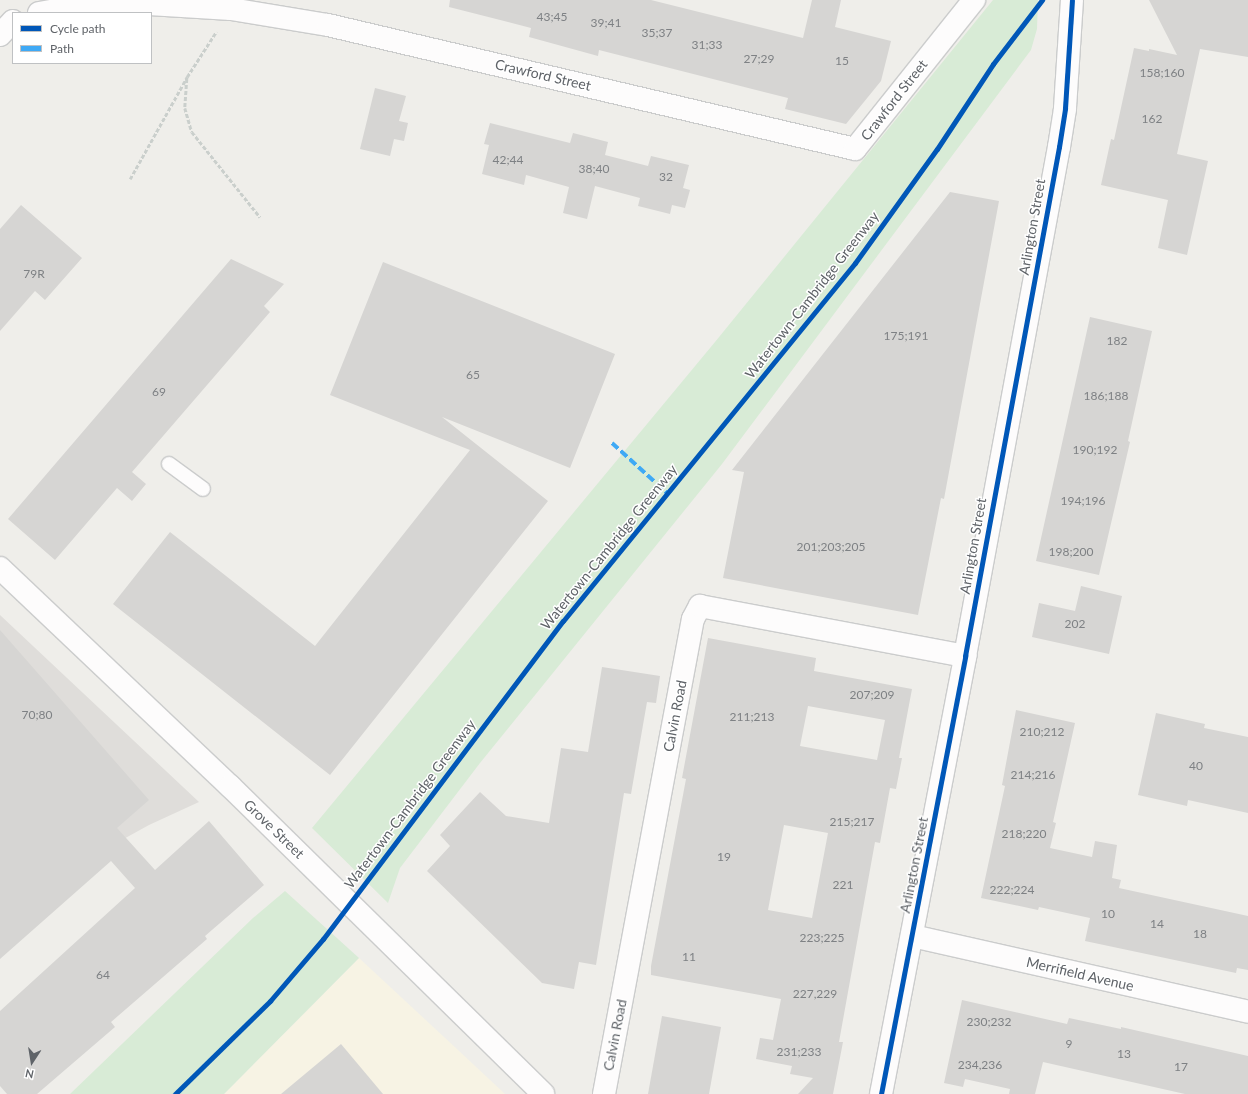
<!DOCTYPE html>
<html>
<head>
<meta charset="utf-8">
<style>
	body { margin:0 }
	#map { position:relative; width:1248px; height:1094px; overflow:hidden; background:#efeeea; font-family:Lato,sans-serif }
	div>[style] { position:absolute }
	.commercial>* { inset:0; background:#f7f3e4 }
	.industrial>* { inset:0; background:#dfddda }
	.green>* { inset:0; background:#d8ebd6 }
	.building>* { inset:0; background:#d6d5d3 }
	.path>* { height:2.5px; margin-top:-1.25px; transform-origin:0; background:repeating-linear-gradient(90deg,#cacfcc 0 4px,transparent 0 6px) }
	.roads { filter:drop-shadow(1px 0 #cbcccc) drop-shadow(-1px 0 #cbcccc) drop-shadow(0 1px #cbcccc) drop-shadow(0 -1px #cbcccc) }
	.lane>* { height:14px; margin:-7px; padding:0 7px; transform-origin:7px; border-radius:7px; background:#fdfcfc }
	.street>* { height:22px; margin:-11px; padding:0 11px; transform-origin:11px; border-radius:11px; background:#fdfcfc }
	.secondary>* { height:22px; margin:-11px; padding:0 11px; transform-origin:11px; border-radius:11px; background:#fdfcfc }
	.quiet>* { height:4px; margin-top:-2px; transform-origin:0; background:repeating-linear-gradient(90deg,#3fa9f5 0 8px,transparent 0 12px) }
	.cycleway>* { height:5px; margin:-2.5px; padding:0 2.5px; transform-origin:2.5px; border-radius:2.5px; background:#0057b8 }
	span { translate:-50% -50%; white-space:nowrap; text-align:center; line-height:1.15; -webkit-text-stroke:3px #fff; paint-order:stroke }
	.number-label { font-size:12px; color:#7e8184 }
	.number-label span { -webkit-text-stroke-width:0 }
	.street-label { font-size:14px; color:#5f6368 }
	.legend { position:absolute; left:12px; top:12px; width:140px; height:52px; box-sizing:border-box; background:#fff; border:1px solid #bfc1c3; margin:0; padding:5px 7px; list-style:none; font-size:12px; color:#5f6368 }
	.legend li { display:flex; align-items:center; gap:8px; height:20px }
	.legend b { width:20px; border:1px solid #bfc1c3 }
	.north { position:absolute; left:12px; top:1042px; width:40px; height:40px; -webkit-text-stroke:3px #fff; paint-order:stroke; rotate:192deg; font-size:11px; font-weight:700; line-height:16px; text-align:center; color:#5f6368 }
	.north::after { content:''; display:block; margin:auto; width:14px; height:18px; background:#5f6368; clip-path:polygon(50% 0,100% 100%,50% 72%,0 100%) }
</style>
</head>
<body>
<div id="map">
	<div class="commercial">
		<div style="clip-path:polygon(359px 958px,458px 1050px,505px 1094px,224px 1094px)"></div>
	</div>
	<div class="industrial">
		<div style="clip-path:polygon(0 615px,199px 802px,149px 825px,100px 852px,0 919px)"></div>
	</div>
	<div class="green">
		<div style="clip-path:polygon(993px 0,1038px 0,1037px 29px,1031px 50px,722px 464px,480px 763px,400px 868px,388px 903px,312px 828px,715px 342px)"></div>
		<div style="clip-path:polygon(285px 891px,359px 958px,234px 1084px,224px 1094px,70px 1094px,253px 918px)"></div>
	</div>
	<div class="building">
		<div style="clip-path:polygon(450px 0,651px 0,803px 38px,812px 0,841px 0,835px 27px,891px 41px,881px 81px,846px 124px,785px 109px,788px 98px,599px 50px,598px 56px,529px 37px,531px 28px,449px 7px)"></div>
		<div style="clip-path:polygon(1149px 0,1248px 0,1248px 57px,1200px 49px,1177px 154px,1208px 161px,1187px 255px,1158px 248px,1168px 200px,1101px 185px,1111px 139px,1114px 140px,1134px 48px,1149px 51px,1149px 49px,1177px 55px)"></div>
		<div style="clip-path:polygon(375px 88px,406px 96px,399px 121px,408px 123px,404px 141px,394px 139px,390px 156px,360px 149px)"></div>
		<div style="clip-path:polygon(490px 123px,570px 143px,573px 133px,608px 142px,605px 155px,648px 166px,651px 156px,689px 165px,683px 188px,690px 190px,685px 208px,672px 205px,670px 214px,638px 206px,640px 198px,595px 186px,587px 219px,563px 213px,569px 187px,526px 175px,524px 185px,482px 174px,489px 145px,484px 144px)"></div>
		<div style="clip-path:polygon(950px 192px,999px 201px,944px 499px,941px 498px,918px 615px,723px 578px,744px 472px,732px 470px)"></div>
		<div style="clip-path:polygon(21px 205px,82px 258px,45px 300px,35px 291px,0 331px,0 229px)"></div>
		<div style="clip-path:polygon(231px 259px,284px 284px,264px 306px,270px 312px,132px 472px,146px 484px,132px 501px,117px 488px,55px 560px,8px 519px)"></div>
		<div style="clip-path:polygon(383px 262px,615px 354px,570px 468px,442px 417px,548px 501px,330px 775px,113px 604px,170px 532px,315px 646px,470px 450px,330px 395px)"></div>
		<div style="clip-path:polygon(1090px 317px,1152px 331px,1128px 441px,1130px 442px,1099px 575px,1036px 561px)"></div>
		<div style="clip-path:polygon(1081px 586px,1122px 596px,1109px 654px,1032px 637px,1039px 603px,1075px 611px)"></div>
		<div style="clip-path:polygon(0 630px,149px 800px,117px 828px,155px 870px,209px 821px,264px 885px,205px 936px,207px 939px,111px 1022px,115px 1027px,37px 1094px,7px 1094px,0 1086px,0 1011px,135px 888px,111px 861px,0 959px)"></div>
		<div style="clip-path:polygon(evenodd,708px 638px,816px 658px,814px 671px,912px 689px,899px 758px,902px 758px,896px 789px,890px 788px,880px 843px,875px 842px,839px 1042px,843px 1042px,833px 1094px,798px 1094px,813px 1078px,790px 1074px,792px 1066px,756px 1059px,760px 1038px,773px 1040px,781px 999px,651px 975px,651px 966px,686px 779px,682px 778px,708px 638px,808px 706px,885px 720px,877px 760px,800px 746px,808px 706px,708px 638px,784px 825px,828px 833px,812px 918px,768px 910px,784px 825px)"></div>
		<div style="clip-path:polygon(602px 667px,660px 676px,656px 703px,647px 702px,631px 794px,624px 793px,596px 965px,579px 962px,574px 989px,542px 983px,427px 871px,450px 846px,440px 835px,480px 792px,506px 816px,549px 823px,561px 748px,588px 752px)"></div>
		<div style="clip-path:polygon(1016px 710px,1075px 723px,1053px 822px,1056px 823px,1050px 848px,1092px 857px,1095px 841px,1117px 845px,1112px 878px,1121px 880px,1119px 888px,1248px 916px,1248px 970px,1237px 968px,1236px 973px,1085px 941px,1090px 918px,1039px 907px,1038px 910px,981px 898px,1005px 786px,1002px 785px)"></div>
		<div style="clip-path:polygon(1156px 713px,1205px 724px,1204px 728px,1248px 737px,1248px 813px,1188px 800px,1187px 806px,1138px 795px)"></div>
		<div style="clip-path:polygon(962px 1000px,1067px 1024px,1069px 1018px,1121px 1029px,1121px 1027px,1248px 1056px,1248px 1094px,1185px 1094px,1043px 1062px,1035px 1094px,1009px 1094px,1010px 1089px,965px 1079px,963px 1087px,944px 1083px)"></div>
		<div style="clip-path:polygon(662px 1016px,721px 1027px,709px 1094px,648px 1094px)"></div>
		<div style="clip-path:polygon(341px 1044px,383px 1094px,281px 1094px)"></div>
	</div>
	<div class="path">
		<div style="left:187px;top:79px;width:29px;rotate:94deg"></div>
		<div style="left:185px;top:108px;width:25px;rotate:74deg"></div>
		<div style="left:192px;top:132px;width:109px;rotate:51.3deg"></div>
		<div style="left:130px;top:179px;width:117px;rotate:-60.8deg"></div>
		<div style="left:187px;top:77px;width:54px;rotate:-57.2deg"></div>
	</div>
	<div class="roads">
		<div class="lane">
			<div style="left:169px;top:464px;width:42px;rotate:36.3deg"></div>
		</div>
		<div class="street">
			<div style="left:39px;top:13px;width:34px;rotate:-10deg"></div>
			<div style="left:72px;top:7px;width:77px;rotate:-2.2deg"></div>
			<div style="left:149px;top:4px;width:82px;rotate:3.5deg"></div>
			<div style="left:231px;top:9px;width:98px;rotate:9.4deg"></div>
			<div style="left:328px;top:25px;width:541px;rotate:13.24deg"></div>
			<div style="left:855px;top:149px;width:191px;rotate:-51.4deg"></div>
			<div style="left:0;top:35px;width:19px;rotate:-47deg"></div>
			<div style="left:912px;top:936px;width:344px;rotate:12.7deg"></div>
			<div style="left:604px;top:1094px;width:483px;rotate:-79.4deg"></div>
			<div style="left:693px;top:619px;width:15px;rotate:-62deg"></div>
			<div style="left:700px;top:606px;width:270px;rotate:10.7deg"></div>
		</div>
		<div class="secondary">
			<div style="left:0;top:568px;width:317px;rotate:43.5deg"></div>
			<div style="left:230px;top:786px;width:439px;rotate:44.5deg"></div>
			<div style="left:881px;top:1094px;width:446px;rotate:-79.1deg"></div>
			<div style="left:965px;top:656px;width:518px;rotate:-79.54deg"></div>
			<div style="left:1059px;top:147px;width:39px;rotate:-81deg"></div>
			<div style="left:1065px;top:108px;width:108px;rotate:-86.3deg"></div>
		</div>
	</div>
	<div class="quiet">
		<div style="left:612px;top:443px;width:74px;rotate:42.3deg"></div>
	</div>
	<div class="cycleway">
		<div style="left:175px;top:1094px;width:133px;rotate:-44.4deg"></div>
		<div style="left:270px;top:1001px;width:82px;rotate:-49.5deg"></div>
		<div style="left:323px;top:939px;width:398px;rotate:-53deg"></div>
		<div style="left:563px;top:621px;width:462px;rotate:-50.8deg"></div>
		<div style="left:855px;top:263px;width:140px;rotate:-54.3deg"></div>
		<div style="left:937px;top:149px;width:102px;rotate:-56.6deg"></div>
		<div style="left:993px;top:64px;width:81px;rotate:-52.6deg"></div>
		<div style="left:881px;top:1094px;width:446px;rotate:-79.1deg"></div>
		<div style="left:965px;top:656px;width:518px;rotate:-79.54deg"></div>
		<div style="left:1059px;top:147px;width:39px;rotate:-81deg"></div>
		<div style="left:1065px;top:108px;width:108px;rotate:-86.3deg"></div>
	</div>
	<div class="number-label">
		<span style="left:552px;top:17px">43;45</span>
		<span style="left:606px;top:23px">39;41</span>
		<span style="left:657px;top:33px">35;37</span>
		<span style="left:707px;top:45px">31;33</span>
		<span style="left:759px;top:59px">27;29</span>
		<span style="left:842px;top:61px">15</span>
		<span style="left:1162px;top:73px">158;160</span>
		<span style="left:1152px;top:119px">162</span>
		<span style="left:508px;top:160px">42;44</span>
		<span style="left:594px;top:169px">38;40</span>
		<span style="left:666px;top:177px">32</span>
		<span style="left:34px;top:274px">79R</span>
		<span style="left:906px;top:336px">175;191</span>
		<span style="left:1117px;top:341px">182</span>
		<span style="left:473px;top:375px">65</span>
		<span style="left:159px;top:392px">69</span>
		<span style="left:1106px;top:396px">186;188</span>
		<span style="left:1095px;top:450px">190;192</span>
		<span style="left:1083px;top:501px">194;196</span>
		<span style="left:831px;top:547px">201;203;205</span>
		<span style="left:1071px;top:552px">198;200</span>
		<span style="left:1075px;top:624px">202</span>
		<span style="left:872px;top:695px">207;209</span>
		<span style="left:37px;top:715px">70;80</span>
		<span style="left:752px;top:717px">211;213</span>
		<span style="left:1042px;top:732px">210;212</span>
		<span style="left:1196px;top:766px">40</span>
		<span style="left:1033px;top:775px">214;216</span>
		<span style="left:852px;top:822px">215;217</span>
		<span style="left:1024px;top:834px">218;220</span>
		<span style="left:724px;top:857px">19</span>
		<span style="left:843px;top:885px">221</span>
		<span style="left:1012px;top:890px">222;224</span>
		<span style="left:1108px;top:914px">10</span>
		<span style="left:1157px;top:924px">14</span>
		<span style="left:1200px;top:934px">18</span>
		<span style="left:822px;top:938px">223;225</span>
		<span style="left:689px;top:957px">11</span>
		<span style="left:103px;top:975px">64</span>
		<span style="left:815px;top:994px">227,229</span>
		<span style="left:989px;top:1022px">230;232</span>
		<span style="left:1069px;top:1044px">9</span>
		<span style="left:799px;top:1052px">231;233</span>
		<span style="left:1124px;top:1054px">13</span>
		<span style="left:980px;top:1065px">234,236</span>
		<span style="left:1181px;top:1067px">17</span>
	</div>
	<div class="street-label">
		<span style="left:543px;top:75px;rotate:13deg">Crawford Street</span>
		<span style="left:894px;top:100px;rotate:-52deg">Crawford Street</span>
		<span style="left:1032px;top:227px;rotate:-80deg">Arlington Street</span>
		<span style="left:812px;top:295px;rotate:-52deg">Watertown-Cambridge Greenway</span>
		<span style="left:973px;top:546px;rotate:-80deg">Arlington Street</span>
		<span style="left:609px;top:547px;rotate:-51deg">Watertown-Cambridge Greenway</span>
		<span style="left:675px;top:716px;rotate:-79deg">Calvin Road</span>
		<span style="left:410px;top:804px;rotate:-53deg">Watertown-Cambridge Greenway</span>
		<span style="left:274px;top:829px;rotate:44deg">Grove Street</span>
		<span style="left:914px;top:865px;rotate:-79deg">Arlington Street</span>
		<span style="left:1080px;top:974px;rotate:13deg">Merrifield Avenue</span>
		<span style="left:615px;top:1035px;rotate:-79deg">Calvin Road</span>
	</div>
	<ul class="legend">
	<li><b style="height:5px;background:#0057b8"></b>Cycle path</li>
	<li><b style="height:5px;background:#3fa9f5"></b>Path</li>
	</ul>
	<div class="north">N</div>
</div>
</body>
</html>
